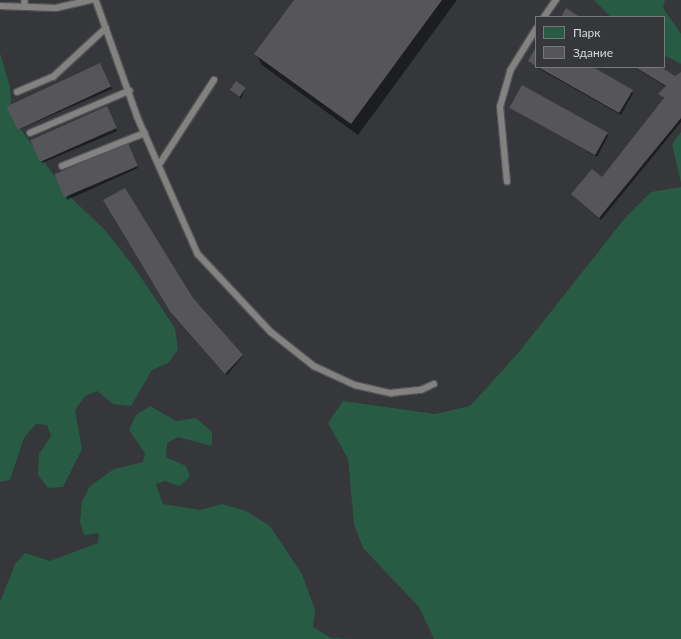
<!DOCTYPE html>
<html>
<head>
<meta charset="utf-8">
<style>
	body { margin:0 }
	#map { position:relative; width:681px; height:639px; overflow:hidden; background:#35373a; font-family:Lato,sans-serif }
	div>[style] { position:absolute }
	.green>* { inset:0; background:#275b44 }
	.shadow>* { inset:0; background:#0007; transform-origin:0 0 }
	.building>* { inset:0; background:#56565a; transform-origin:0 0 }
	.roads { filter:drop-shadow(1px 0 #525457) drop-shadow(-1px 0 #525457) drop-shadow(0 1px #525457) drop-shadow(0 -1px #525457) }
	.service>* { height:5.5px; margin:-2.75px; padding:0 2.75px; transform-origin:2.75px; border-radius:2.75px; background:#848281 }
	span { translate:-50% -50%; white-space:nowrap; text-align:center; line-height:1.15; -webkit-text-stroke:4px #35373a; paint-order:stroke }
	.legend { position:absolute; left:535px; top:16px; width:130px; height:52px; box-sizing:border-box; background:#35373a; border:1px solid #76787b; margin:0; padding:5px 7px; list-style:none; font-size:12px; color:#d8dadc }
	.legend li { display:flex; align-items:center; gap:8px; height:20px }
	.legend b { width:20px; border:1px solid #76787b }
</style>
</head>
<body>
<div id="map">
	<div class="green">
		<div style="clip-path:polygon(594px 0,665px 0,663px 8px,681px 34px,681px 64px,664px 55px,664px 17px,611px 17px)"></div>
		<div style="clip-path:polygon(0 53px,10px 87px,12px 117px,68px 195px,104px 229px,134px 267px,175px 328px,178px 350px,168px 363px,152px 370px,131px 406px,113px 404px,97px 391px,85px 396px,75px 410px,82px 449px,63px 487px,48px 488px,38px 475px,39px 454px,51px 436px,47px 425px,36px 424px,24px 438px,10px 480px,0 482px)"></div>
		<div style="clip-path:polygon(681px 132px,681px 183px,672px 144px)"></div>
		<div style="clip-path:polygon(681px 187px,681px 639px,434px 639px,419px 607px,363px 548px,354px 524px,348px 459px,328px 423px,343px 401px,435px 414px,470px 406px,519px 352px,625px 218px,651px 192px)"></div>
		<div style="clip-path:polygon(150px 406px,176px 421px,196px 418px,212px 432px,212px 446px,178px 437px,167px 443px,166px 457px,186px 466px,190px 477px,179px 486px,165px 481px,156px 484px,163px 504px,200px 510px,222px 504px,246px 511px,270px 526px,302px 574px,315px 610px,313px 627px,331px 638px,351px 639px,0 639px,0 602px,15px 564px,25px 553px,50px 561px,98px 543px,99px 533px,84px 535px,80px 522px,82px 501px,90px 486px,114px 469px,143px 462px,145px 453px,129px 430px,136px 415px)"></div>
	</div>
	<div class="shadow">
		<div style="clip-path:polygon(295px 0,457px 0,358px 135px,262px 65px,256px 54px)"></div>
		<div style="clip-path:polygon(101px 66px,112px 89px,18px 130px,17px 128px)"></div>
		<div style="clip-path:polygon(536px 67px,591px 67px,633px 93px,621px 115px)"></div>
		<div style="clip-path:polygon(634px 67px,659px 67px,675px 77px,681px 73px,681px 122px,601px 220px,572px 194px,602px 179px,664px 99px,659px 94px,666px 87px)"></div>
		<div style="clip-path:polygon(245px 89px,241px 99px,230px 90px)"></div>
		<div style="clip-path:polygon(511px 108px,607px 134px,608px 136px,597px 157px)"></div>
		<div style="left:108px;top:110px;width:23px;height:82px;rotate:67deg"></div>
		<div style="clip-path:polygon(128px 146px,138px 168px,67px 200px,66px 197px)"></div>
		<div style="clip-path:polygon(105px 201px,243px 356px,227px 375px,173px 316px)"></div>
	</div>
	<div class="building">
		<div style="clip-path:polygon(294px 0,442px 0,351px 124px,254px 54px)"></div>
		<div style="clip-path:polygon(566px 8px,580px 17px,561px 17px)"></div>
		<div style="clip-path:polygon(536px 47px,536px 66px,528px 61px)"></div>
		<div style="left:100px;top:63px;width:26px;height:103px;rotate:65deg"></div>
		<div style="clip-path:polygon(538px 67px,593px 67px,633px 90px,619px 113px)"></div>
		<div style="clip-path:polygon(635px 67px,661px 67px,675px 76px,681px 72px,681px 118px,599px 218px,571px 194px,592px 169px,602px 177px,664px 98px,658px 94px,666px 86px)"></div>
		<div style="left:236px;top:81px;width:12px;height:11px;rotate:35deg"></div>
		<div style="left:522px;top:85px;width:98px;height:26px;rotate:29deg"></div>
		<div style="left:107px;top:106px;width:24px;height:84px;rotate:66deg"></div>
		<div style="left:128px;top:143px;width:25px;height:80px;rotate:67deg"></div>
		<div style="clip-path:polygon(125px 188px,193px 298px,243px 355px,225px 374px,171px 313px,103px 200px)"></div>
	</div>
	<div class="roads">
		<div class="service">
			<div style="left:25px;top:0;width:7px;rotate:90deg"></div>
			<div style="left:96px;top:0;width:125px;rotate:70.4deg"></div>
			<div style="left:138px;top:118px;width:149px;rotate:66.2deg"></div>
			<div style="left:198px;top:254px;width:107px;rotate:46.9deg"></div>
			<div style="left:271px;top:332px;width:55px;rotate:38.3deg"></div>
			<div style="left:314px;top:366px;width:45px;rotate:24.9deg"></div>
			<div style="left:355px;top:385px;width:37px;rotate:13deg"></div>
			<div style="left:391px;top:393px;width:30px;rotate:-6deg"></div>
			<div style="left:421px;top:390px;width:14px;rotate:-25deg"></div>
			<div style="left:0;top:6px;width:56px;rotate:2deg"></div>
			<div style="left:56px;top:8px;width:35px;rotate:-13deg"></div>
			<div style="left:544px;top:17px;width:21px;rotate:-55deg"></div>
			<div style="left:17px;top:92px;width:39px;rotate:-23deg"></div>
			<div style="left:53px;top:77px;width:72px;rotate:-42.8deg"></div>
			<div style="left:30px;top:133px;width:108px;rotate:-23deg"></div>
			<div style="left:159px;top:165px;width:101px;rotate:-57.1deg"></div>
			<div style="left:62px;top:166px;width:89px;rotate:-21.7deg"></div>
			<div style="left:507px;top:182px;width:75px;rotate:-95.3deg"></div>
			<div style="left:500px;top:107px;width:37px;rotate:-74deg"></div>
			<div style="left:510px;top:71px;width:49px;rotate:-58.2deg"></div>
		</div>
	</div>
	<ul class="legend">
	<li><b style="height:11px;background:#275b44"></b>Парк</li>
	<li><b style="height:11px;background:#56565a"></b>Здание</li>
	</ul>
</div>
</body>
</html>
